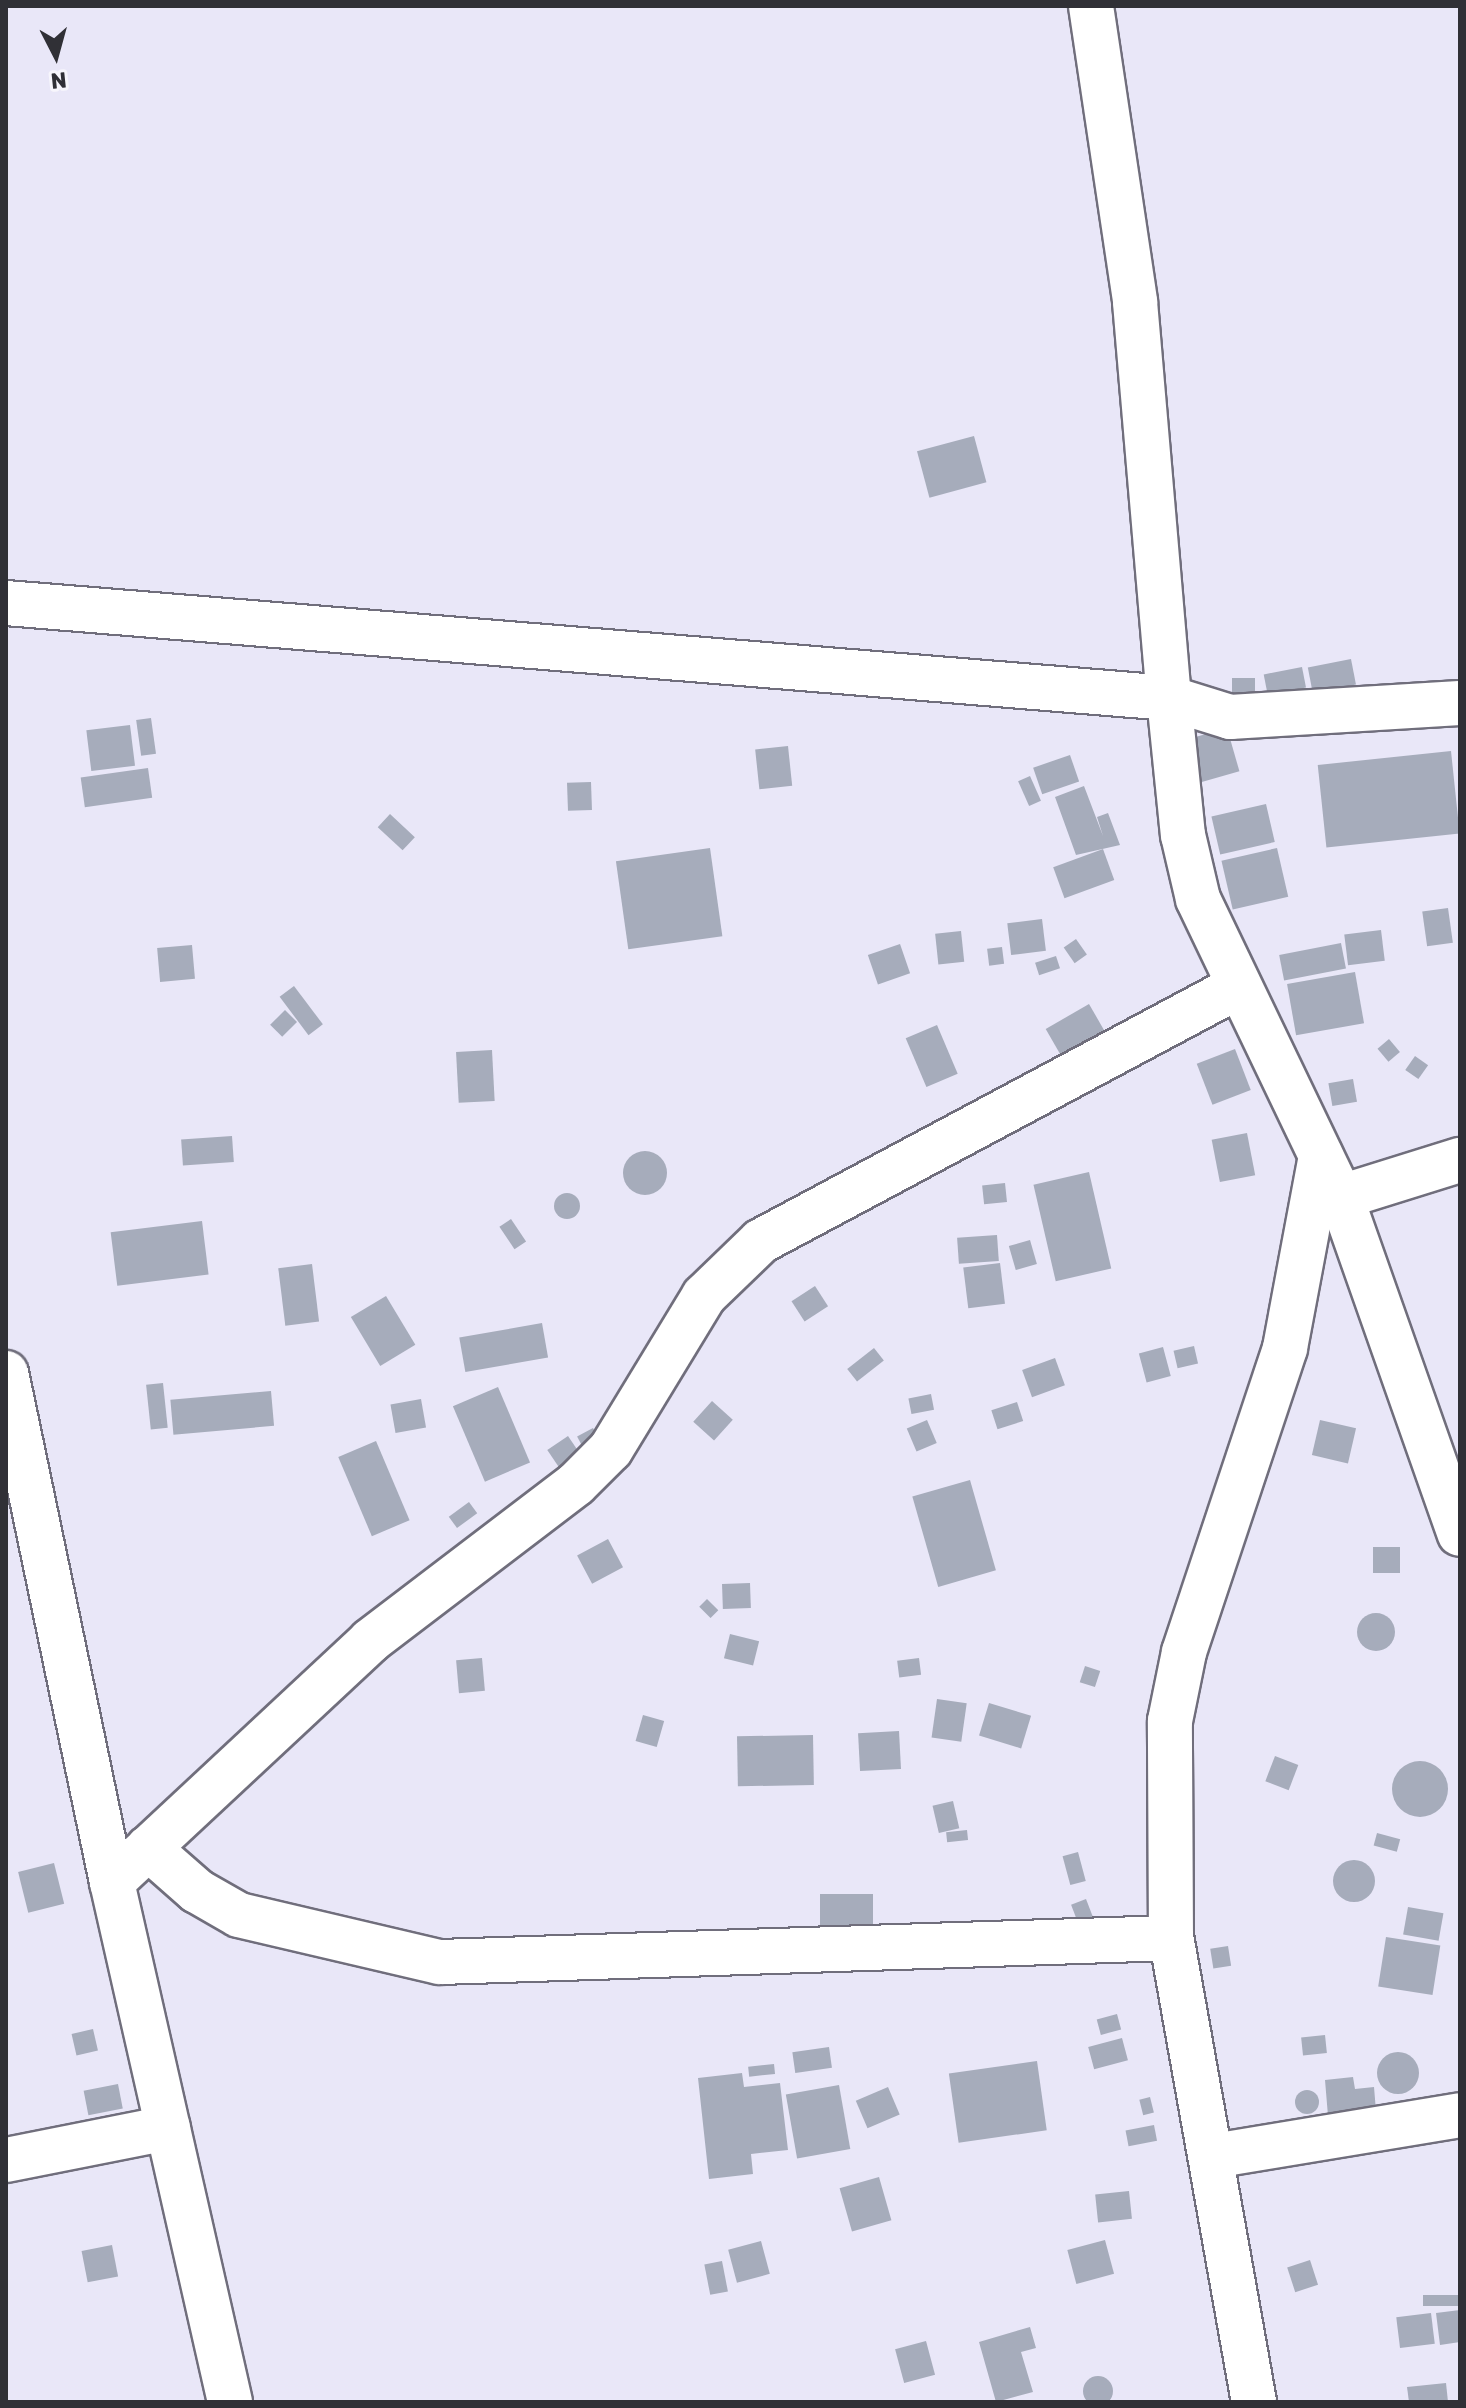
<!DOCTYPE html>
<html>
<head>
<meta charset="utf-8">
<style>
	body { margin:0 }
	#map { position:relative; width:1466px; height:2408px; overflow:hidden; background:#e9e7f8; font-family:Rubik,sans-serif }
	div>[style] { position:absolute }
	.building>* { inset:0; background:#a6acbb; transform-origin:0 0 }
	.round { border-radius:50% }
	.roads { filter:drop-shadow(2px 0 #706e7c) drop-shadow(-2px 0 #706e7c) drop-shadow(0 2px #706e7c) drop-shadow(0 -2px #706e7c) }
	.minor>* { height:44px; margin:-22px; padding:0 22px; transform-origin:22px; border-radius:22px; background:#fff }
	span { translate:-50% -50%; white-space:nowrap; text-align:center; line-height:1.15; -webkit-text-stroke:8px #f7f6fc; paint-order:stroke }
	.frame { position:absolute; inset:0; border:8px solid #303036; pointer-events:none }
	.north { position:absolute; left:16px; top:16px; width:80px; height:80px; -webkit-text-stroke:6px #f7f6fc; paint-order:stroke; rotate:174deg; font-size:22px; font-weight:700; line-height:32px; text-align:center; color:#303036 }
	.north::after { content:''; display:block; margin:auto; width:28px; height:36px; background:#303036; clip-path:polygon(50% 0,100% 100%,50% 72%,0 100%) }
</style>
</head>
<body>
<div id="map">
	<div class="building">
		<div style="left:974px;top:436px;width:48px;height:59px;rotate:75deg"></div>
		<div style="left:1351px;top:659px;width:26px;height:44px;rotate:79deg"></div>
		<div style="left:1302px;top:667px;width:21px;height:39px;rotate:79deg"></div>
		<div style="left:1232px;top:678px;width:23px;height:21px"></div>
		<div style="left:151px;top:718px;width:36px;height:15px;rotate:82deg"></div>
		<div style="left:130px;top:725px;width:41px;height:44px;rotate:83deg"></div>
		<div style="left:1227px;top:728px;width:45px;height:41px;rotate:74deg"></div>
		<div style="left:788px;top:746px;width:40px;height:33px;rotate:84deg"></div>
		<div style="left:1451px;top:751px;width:83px;height:134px;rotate:84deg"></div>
		<div style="left:1070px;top:755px;width:28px;height:39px;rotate:71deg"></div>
		<div style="left:148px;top:768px;width:30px;height:68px;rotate:82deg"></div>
		<div style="left:1030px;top:776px;width:27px;height:13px;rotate:66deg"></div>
		<div style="left:591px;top:782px;width:28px;height:24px;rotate:88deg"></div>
		<div style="clip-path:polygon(1084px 786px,1103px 836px,1097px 817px,1108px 813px,1120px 845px,1076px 855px,1055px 797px)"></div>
		<div style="left:1266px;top:804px;width:39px;height:56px;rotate:77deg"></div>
		<div style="left:390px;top:814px;width:34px;height:18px;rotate:43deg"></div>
		<div style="left:710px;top:848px;width:89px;height:95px;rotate:82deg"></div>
		<div style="left:1277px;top:848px;width:50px;height:57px;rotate:77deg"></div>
		<div style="left:1103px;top:849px;width:33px;height:53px;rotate:70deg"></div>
		<div style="left:1448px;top:908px;width:35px;height:26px;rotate:82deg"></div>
		<div style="left:1042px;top:919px;width:32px;height:35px;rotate:83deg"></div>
		<div style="left:1381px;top:930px;width:31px;height:37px;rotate:83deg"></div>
		<div style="left:961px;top:931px;width:31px;height:26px;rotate:84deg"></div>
		<div style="left:1076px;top:939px;width:19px;height:15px;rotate:55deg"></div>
		<div style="left:1341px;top:943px;width:26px;height:63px;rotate:79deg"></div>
		<div style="left:900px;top:944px;width:31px;height:34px;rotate:71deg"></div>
		<div style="left:192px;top:945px;width:34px;height:35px;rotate:85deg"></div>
		<div style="left:1002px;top:947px;width:17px;height:15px;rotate:83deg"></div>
		<div style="left:1056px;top:956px;width:13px;height:22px;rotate:72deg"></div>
		<div style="left:1355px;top:972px;width:52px;height:69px;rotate:80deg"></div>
		<div style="left:294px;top:986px;width:48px;height:18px;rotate:53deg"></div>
		<div style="left:1089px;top:1004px;width:40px;height:50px;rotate:60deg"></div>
		<div style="left:285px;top:1010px;width:17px;height:21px;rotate:45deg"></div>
		<div style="left:937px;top:1025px;width:53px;height:34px;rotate:67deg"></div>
		<div style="left:1389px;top:1039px;width:17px;height:15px;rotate:50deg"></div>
		<div style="left:1235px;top:1049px;width:44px;height:41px;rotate:69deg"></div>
		<div style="left:492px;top:1050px;width:51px;height:36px;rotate:87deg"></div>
		<div style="left:1415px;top:1056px;width:16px;height:17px;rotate:35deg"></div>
		<div style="left:1353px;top:1079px;width:23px;height:25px;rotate:80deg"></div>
		<div style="left:1247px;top:1133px;width:43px;height:36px;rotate:79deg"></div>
		<div style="left:232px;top:1136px;width:26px;height:51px;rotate:86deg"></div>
		<div class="round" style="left:623px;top:1151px;width:44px;height:44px"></div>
		<div style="left:1089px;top:1172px;width:99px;height:57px;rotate:77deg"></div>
		<div style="left:1005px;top:1183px;width:19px;height:23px;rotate:84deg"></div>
		<div class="round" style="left:554px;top:1193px;width:26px;height:26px"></div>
		<div style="left:511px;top:1219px;width:27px;height:14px;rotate:56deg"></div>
		<div style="left:202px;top:1221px;width:54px;height:92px;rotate:83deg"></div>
		<div style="left:997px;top:1235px;width:26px;height:40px;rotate:86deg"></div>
		<div style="left:1030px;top:1240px;width:25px;height:22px;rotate:74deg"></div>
		<div style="left:1000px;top:1263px;width:41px;height:37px;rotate:83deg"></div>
		<div style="left:312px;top:1264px;width:58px;height:34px;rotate:83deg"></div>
		<div style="left:815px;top:1286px;width:24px;height:28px;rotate:57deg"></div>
		<div style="left:386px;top:1296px;width:57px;height:41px;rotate:59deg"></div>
		<div style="left:542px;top:1323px;width:35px;height:84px;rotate:80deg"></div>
		<div style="left:1194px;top:1346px;width:18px;height:21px;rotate:77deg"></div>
		<div style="left:1163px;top:1347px;width:30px;height:25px;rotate:75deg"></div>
		<div style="left:874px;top:1348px;width:16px;height:34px;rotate:52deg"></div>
		<div style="left:1055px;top:1358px;width:29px;height:35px;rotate:70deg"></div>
		<div style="left:163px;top:1383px;width:45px;height:17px;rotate:84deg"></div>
		<div style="left:498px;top:1387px;width:82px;height:49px;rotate:67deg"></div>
		<div style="left:271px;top:1391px;width:35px;height:101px;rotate:85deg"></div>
		<div style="left:931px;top:1394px;width:16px;height:23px;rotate:79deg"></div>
		<div style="left:421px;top:1399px;width:29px;height:31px;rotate:80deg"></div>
		<div style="left:712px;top:1401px;width:28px;height:28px;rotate:42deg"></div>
		<div style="left:1017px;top:1402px;width:20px;height:27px;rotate:72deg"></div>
		<div style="left:927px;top:1420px;width:25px;height:22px;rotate:67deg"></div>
		<div style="left:1320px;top:1420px;width:37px;height:36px;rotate:13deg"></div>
		<div style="left:593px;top:1428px;width:15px;height:18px;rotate:62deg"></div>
		<div style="left:568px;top:1436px;width:23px;height:25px;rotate:56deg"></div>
		<div style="left:376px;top:1441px;width:86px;height:41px;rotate:67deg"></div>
		<div style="left:970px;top:1480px;width:94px;height:60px;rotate:74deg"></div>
		<div style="left:469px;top:1502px;width:14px;height:25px;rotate:54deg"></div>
		<div style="left:608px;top:1539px;width:32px;height:35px;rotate:62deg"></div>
		<div style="left:1400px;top:1547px;width:26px;height:27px;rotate:90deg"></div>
		<div style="left:750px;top:1583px;width:25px;height:28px;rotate:88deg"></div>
		<div style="left:707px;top:1599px;width:16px;height:11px;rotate:45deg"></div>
		<div class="round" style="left:1357px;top:1613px;width:38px;height:38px"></div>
		<div style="left:730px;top:1634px;width:30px;height:25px;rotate:14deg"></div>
		<div style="left:482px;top:1658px;width:33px;height:26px;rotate:85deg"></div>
		<div style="left:919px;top:1658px;width:17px;height:22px;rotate:83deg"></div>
		<div style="left:1085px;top:1666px;width:16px;height:17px;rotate:18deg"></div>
		<div style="left:937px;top:1699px;width:30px;height:39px;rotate:8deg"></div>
		<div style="left:989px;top:1703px;width:44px;height:34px;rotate:17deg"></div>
		<div style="left:643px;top:1715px;width:22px;height:27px;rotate:16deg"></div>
		<div style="left:899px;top:1731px;width:38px;height:41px;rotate:87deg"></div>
		<div style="left:813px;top:1735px;width:50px;height:76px;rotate:89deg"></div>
		<div style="left:1275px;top:1756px;width:25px;height:27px;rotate:21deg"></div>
		<div class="round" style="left:1392px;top:1761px;width:56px;height:56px"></div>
		<div style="left:953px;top:1801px;width:28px;height:21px;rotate:77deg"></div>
		<div style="left:967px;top:1830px;width:10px;height:21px;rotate:84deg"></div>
		<div style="left:1377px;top:1833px;width:24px;height:13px;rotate:15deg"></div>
		<div style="left:1078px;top:1852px;width:30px;height:16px;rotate:75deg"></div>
		<div class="round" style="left:1333px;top:1860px;width:42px;height:42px"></div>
		<div style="left:54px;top:1863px;width:42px;height:37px;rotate:76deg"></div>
		<div style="left:873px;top:1894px;width:34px;height:53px;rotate:90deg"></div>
		<div style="left:1086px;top:1899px;width:25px;height:16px;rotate:69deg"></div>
		<div style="left:1408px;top:1907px;width:36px;height:28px;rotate:10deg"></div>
		<div style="left:1386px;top:1937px;width:55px;height:50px;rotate:9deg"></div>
		<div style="left:1228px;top:1946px;width:20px;height:18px;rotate:81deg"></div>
		<div style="left:1117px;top:2014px;width:16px;height:21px;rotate:75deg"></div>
		<div style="left:93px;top:2029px;width:22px;height:22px;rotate:77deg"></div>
		<div style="left:1325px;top:2035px;width:18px;height:24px;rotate:84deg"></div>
		<div style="left:1122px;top:2038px;width:23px;height:35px;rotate:75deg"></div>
		<div style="left:829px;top:2047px;width:21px;height:37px;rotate:82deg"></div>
		<div class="round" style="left:1377px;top:2052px;width:42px;height:42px"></div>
		<div style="left:1037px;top:2061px;width:70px;height:89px;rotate:82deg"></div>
		<div style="left:774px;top:2064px;width:10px;height:26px;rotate:84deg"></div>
		<div style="clip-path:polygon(742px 2073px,744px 2087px,780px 2083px,788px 2150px,751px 2154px,753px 2174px,709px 2179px,698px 2078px)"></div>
		<div style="clip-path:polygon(1353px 2077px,1355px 2089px,1374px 2087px,1376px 2111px,1328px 2116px,1325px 2080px)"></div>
		<div style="left:118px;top:2084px;width:25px;height:35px;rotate:79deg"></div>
		<div style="left:839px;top:2085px;width:65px;height:54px;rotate:80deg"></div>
		<div style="left:888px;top:2087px;width:30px;height:35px;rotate:67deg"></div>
		<div class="round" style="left:1295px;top:2090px;width:24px;height:24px"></div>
		<div style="left:1150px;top:2097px;width:16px;height:11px;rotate:76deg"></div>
		<div style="left:1154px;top:2125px;width:16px;height:29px;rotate:79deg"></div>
		<div style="left:879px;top:2177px;width:45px;height:41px;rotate:74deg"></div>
		<div style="left:1129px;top:2191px;width:28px;height:34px;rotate:84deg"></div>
		<div style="left:1105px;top:2240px;width:35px;height:39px;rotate:75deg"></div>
		<div style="left:761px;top:2241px;width:34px;height:34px;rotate:75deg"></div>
		<div style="left:112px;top:2245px;width:32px;height:31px;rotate:79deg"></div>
		<div style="left:1310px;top:2260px;width:26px;height:24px;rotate:72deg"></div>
		<div style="left:722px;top:2261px;width:31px;height:18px;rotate:79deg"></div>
		<div style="left:1460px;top:2295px;width:11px;height:37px;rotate:90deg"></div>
		<div style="clip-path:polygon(1460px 2310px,1460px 2342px,1440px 2345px,1436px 2313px)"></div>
		<div style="left:1431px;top:2313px;width:31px;height:35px;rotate:83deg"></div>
		<div style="clip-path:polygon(1030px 2327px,1036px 2348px,1021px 2352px,1033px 2392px,996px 2402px,979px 2342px)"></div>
		<div style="left:926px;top:2341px;width:35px;height:32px;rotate:75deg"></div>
		<div class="round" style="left:1083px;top:2376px;width:30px;height:30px"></div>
		<div style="clip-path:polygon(1446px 2383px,1448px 2402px,1409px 2402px,1407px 2387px)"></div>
	</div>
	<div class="roads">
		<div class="minor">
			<div style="left:1091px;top:6px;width:299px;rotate:81.5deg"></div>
			<div style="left:1135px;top:302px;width:397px;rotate:85.1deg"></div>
			<div style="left:1169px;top:698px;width:138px;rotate:84.2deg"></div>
			<div style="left:1183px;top:835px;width:66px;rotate:76.8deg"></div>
			<div style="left:1198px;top:899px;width:331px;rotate:64.4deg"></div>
			<div style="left:1341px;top:1197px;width:357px;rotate:70.6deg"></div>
			<div style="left:6px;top:603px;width:1167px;rotate:4.67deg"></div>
			<div style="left:1169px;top:698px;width:64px;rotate:17.3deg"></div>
			<div style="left:1230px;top:717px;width:230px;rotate:-3.5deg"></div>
			<div style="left:1341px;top:1197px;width:125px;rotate:-17.3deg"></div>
			<div style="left:6px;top:1373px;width:520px;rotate:78.24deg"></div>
			<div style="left:112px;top:1882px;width:533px;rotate:77.21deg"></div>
			<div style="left:148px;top:1848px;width:65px;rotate:41.3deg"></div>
			<div style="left:197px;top:1891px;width:48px;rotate:29.7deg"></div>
			<div style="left:239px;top:1915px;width:206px;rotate:13.2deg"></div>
			<div style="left:440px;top:1962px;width:731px;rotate:-1.88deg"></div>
			<div style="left:112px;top:1882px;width:353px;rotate:-43deg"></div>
			<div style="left:370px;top:1641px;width:259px;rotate:-37.3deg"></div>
			<div style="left:576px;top:1484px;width:49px;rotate:-45deg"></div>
			<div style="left:611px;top:1449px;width:179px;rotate:-58.7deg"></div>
			<div style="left:704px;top:1296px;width:79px;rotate:-44deg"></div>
			<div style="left:761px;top:1241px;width:540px;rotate:-28.08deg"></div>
			<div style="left:1213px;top:2156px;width:250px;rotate:-9.4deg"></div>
			<div style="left:6px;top:2160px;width:165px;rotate:-11.2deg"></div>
			<div style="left:1254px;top:2402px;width:471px;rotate:-100.1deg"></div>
			<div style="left:1171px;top:1938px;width:217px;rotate:-90.3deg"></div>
			<div style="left:1170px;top:1721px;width:70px;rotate:-78.5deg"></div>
			<div style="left:1184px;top:1652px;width:320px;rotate:-71.6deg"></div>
			<div style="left:1285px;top:1348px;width:195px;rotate:-79.4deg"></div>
		</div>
	</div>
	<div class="frame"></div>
	<div class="north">N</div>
</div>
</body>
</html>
